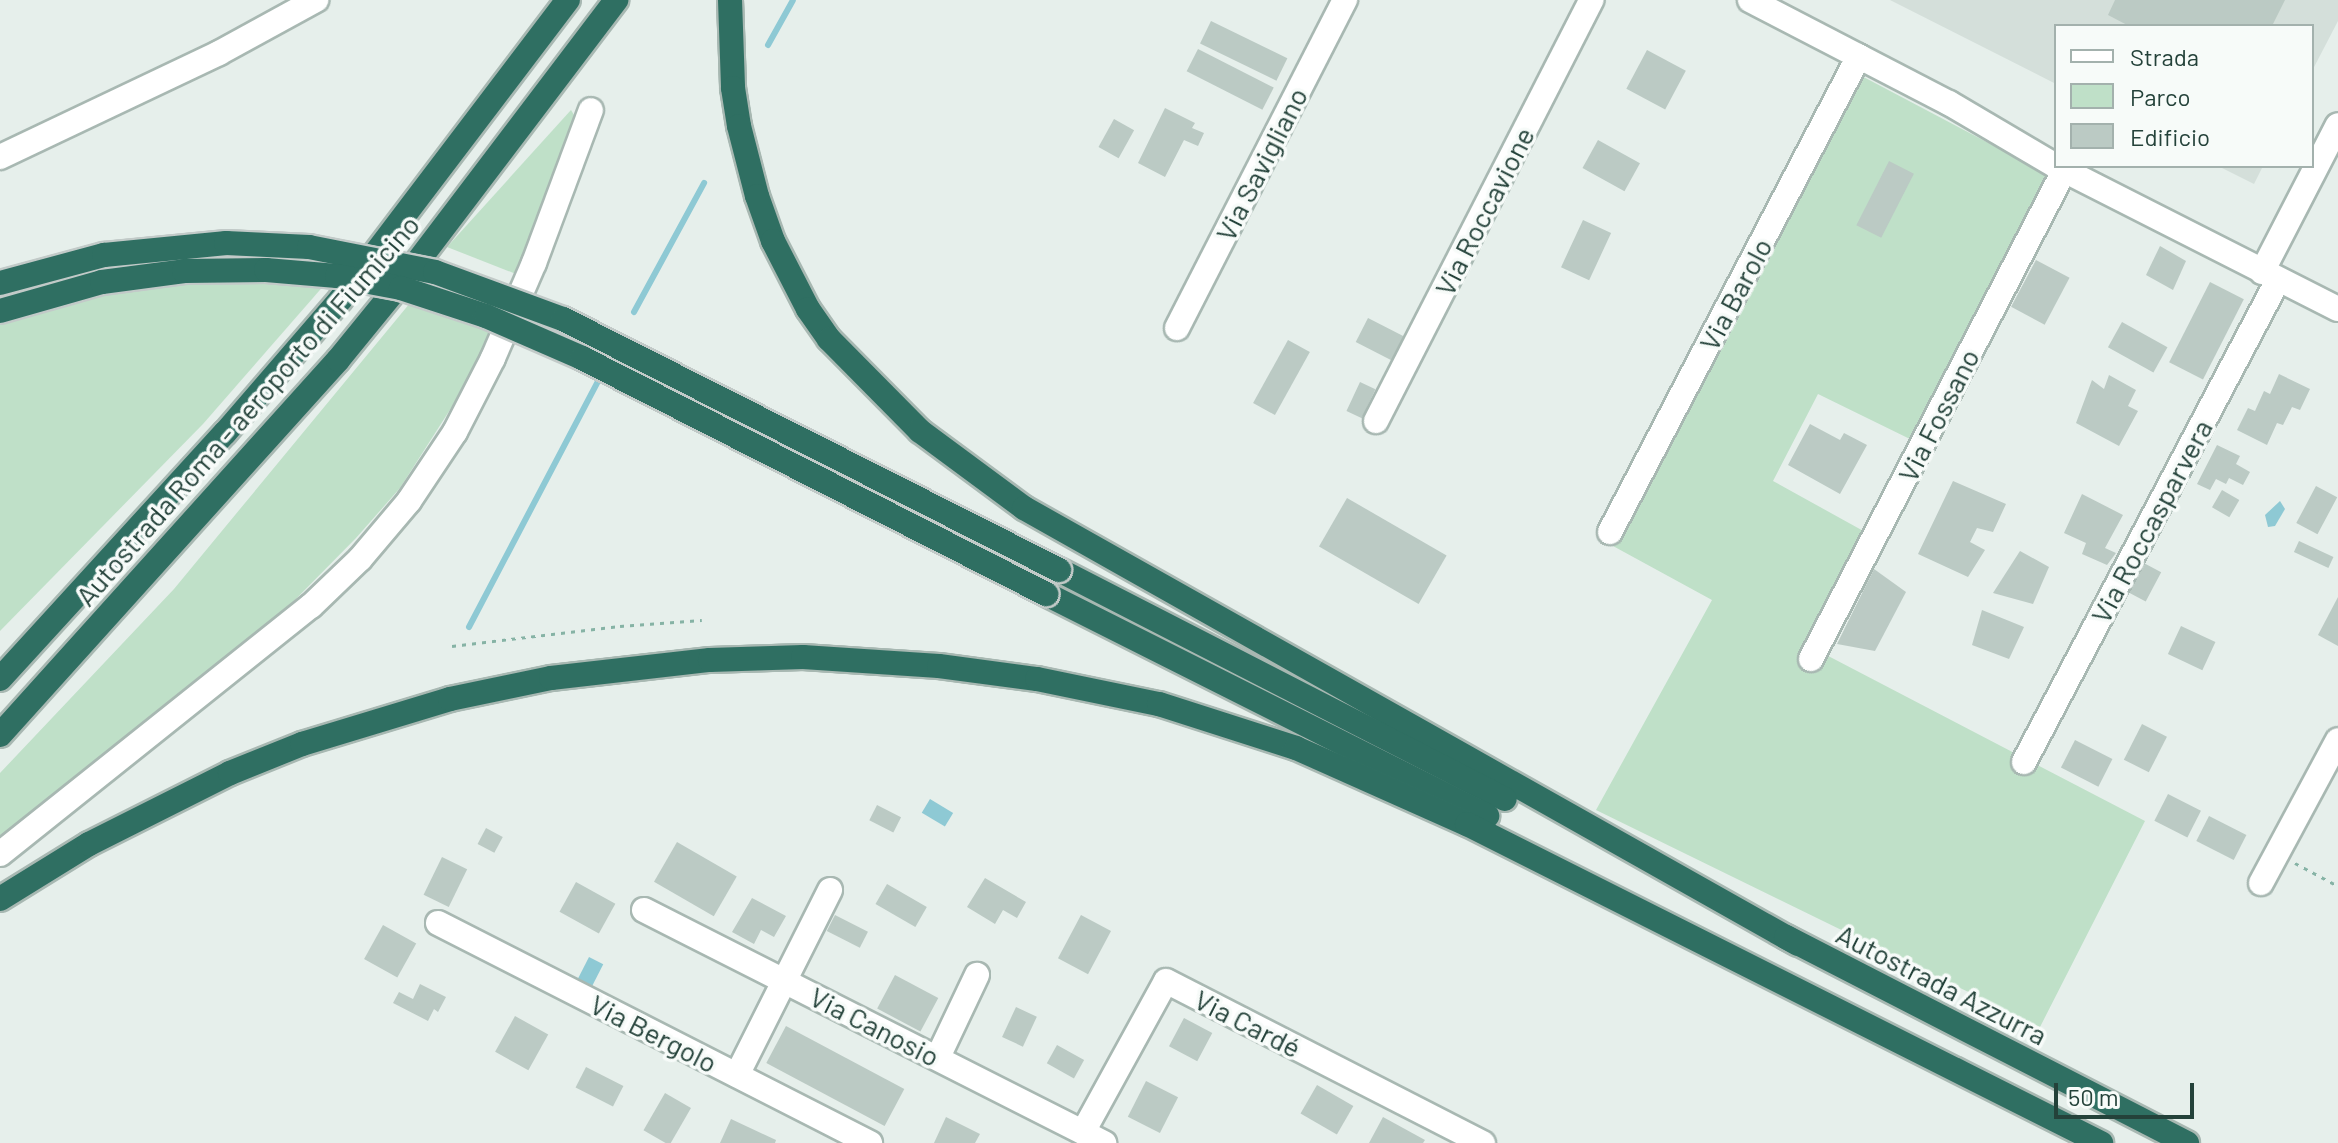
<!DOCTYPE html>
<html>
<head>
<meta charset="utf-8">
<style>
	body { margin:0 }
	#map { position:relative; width:2338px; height:1143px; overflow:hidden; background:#e6efeb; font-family:Barlow,sans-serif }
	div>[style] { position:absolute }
	.built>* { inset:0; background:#d4dfda }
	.green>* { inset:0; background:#bfe0c8 }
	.water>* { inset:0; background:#8ec9d4; transform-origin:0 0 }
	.stream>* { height:6px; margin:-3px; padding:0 3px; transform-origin:3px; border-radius:3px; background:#8ec9d4 }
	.building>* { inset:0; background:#bbcac4; transform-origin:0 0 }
	.path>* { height:3px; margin-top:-1.5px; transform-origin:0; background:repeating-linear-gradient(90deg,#86b3a5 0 4px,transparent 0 10px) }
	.roads { filter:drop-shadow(2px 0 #a8b8b2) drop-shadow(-2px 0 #a8b8b2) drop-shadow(0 2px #a8b8b2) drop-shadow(0 -2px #a8b8b2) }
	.minor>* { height:24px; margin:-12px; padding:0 12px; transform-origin:12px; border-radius:12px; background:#fff }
	.highway>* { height:24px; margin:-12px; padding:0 12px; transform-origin:12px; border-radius:12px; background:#2f6f62 }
	.bridges { filter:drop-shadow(2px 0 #c2cac8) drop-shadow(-2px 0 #c2cac8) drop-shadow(0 2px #c2cac8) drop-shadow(0 -2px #c2cac8) }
	.highway-bridge>* { height:24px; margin:-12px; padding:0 12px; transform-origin:12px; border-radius:12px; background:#2f6f62 }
	span { translate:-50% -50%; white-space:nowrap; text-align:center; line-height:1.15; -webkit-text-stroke:7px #f7fbf9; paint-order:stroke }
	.street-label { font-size:28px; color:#24423a }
	.legend { position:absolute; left:2054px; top:24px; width:260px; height:144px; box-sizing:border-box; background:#f7fbf9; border:2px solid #a3b1ad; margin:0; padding:10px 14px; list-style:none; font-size:24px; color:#24423a }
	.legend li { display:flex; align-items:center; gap:16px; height:40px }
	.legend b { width:40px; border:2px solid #a3b1ad }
	.scale { position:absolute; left:2054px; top:1083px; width:140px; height:36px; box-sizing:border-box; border:4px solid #24423a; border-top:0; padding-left:10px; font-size:24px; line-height:28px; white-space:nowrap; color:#24423a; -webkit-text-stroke:6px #f7fbf9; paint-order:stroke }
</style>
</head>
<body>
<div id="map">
	<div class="built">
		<div style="clip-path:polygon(1890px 0,2338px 0,2338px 21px,2312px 71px,2312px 26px,2056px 26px,2056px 84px)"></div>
		<div style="clip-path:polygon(2218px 166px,2263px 166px,2254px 184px)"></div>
	</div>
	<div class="green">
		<div style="clip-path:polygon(1856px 73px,2051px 176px,1914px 441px,1818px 394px,1773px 481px,1867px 533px,1811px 647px,2145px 821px,2040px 1027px,1596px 810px,1712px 600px,1613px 546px)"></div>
		<div style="clip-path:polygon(571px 110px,574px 115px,516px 274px,447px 247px)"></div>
		<div style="clip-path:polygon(197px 277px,326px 283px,203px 424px,0 631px,0 322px,46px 304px)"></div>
		<div style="clip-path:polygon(410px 303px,493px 329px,453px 405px,400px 488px,356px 538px,285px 610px,0 837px,0 773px,174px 589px)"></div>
	</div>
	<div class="water">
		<div style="clip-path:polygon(2280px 501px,2285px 509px,2275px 526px,2268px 527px,2265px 515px)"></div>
		<div style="left:930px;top:799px;width:27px;height:16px;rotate:31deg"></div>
		<div style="left:589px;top:957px;width:16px;height:25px;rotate:27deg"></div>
	</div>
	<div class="stream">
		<div style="left:768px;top:45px;width:51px;rotate:-60.9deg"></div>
		<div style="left:634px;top:312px;width:147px;rotate:-61.5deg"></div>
		<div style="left:469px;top:627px;width:276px;rotate:-62.3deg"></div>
	</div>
	<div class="building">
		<div style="clip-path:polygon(2115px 0,2285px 0,2272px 26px,2129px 26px,2108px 15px)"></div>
		<div style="left:1211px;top:21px;width:85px;height:25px;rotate:26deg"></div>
		<div style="left:1198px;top:49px;width:85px;height:25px;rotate:27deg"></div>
		<div style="left:1647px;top:50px;width:44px;height:44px;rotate:28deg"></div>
		<div style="clip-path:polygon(1165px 108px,1195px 123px,1192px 128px,1204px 133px,1198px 146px,1184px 140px,1165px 177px,1138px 163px)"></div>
		<div style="left:1114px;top:119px;width:23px;height:32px;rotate:29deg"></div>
		<div style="left:1598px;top:140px;width:48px;height:32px;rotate:29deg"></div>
		<div style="left:1889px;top:161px;width:28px;height:72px;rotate:27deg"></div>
		<div style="left:1583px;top:220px;width:31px;height:52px;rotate:25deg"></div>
		<div style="clip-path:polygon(2160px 246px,2186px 261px,2173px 290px,2146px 275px)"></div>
		<div style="left:2036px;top:260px;width:38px;height:53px;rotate:28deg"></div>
		<div style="left:2210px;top:282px;width:38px;height:90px;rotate:27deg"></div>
		<div style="left:1368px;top:318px;width:40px;height:27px;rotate:27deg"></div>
		<div style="left:2122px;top:322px;width:52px;height:29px;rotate:29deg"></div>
		<div style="left:1288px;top:340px;width:25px;height:72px;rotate:29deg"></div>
		<div style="clip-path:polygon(2279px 374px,2310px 389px,2300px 410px,2292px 407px,2283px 425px,2277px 423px,2267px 445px,2237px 430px,2248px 408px,2255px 411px,2264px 391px,2270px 394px)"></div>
		<div style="clip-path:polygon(2109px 375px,2136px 390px,2128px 406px,2138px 411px,2119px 446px,2076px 423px,2092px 380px,2104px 389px)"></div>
		<div style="left:1360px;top:382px;width:17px;height:32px;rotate:25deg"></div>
		<div style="clip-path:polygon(1810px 424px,1840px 440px,1844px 433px,1867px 445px,1840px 494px,1788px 465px)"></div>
		<div style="clip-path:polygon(2217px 445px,2240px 456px,2236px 464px,2250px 472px,2243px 485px,2229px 478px,2226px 484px,2216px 479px,2210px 490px,2197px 484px)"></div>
		<div style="clip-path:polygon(1953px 481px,2006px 504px,1993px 532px,1977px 528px,1970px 542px,1985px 550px,1968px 577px,1918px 554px)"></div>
		<div style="left:2316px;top:486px;width:24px;height:42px;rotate:28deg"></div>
		<div style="left:2222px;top:490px;width:20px;height:20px;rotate:30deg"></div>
		<div style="clip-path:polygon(2082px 494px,2123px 515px,2105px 548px,2116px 553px,2107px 565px,2082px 554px,2086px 543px,2064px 533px)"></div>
		<div style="left:1347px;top:498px;width:115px;height:56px;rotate:30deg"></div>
		<div style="left:2299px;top:541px;width:38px;height:12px;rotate:25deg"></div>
		<div style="clip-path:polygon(2020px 551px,2049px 567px,2033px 604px,1993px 593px)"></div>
		<div style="left:2140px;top:561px;width:24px;height:33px;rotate:28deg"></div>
		<div style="clip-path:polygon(1874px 569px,1906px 592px,1875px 651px,1837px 644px)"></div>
		<div style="clip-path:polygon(2338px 597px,2338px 646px,2318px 635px)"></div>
		<div style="clip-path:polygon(1982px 610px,2024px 627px,2009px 659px,1972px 645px)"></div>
		<div style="left:2181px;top:626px;width:38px;height:31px;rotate:25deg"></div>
		<div style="left:2142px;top:724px;width:28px;height:40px;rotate:27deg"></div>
		<div style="left:2075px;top:740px;width:42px;height:31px;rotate:27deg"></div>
		<div style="left:2168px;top:794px;width:37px;height:30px;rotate:27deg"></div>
		<div style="left:877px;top:805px;width:27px;height:17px;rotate:27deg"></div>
		<div style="left:2209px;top:816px;width:42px;height:28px;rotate:27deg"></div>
		<div style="left:486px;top:828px;width:19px;height:18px;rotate:28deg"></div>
		<div style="left:677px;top:842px;width:69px;height:46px;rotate:30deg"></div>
		<div style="left:442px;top:857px;width:28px;height:42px;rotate:26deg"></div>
		<div style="clip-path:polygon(985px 878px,1026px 902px,1017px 918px,1003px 910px,995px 924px,967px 907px)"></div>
		<div style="left:576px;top:882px;width:45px;height:34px;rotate:29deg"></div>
		<div style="left:887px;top:884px;width:46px;height:23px;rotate:30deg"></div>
		<div style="clip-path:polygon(752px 898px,786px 916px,774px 937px,761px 930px,754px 944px,732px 932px)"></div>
		<div style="left:835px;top:915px;width:37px;height:18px;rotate:27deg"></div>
		<div style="left:1081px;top:915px;width:34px;height:49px;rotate:28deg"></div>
		<div style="left:383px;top:925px;width:38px;height:39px;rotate:29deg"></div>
		<div style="left:895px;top:975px;width:49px;height:38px;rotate:28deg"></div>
		<div style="clip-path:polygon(420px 984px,446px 997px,438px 1012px,434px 1009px,428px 1021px,393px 1003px,399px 992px,413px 999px)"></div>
		<div style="left:1016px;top:1007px;width:23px;height:33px;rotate:25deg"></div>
		<div style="left:515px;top:1016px;width:38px;height:41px;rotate:29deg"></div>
		<div style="left:1184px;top:1018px;width:32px;height:32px;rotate:28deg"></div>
		<div style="left:786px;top:1026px;width:134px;height:42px;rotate:28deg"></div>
		<div style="left:1057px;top:1045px;width:31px;height:21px;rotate:29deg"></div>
		<div style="left:586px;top:1067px;width:42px;height:23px;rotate:27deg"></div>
		<div style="left:1146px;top:1081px;width:36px;height:40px;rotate:27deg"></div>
		<div style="left:1317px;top:1085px;width:42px;height:33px;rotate:30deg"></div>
		<div style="left:665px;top:1093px;width:30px;height:43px;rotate:30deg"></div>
		<div style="clip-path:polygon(946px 1117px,980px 1134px,975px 1143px,934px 1143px)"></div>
		<div style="clip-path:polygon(1383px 1117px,1425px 1140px,1423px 1143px,1369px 1143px)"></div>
		<div style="clip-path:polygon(731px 1119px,776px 1140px,775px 1143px,720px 1143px)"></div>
	</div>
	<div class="path">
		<div style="left:452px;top:646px;width:169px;rotate:-6.8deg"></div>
		<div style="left:620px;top:626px;width:82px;rotate:-4.2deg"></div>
		<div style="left:2295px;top:863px;width:49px;rotate:28.1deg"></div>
	</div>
	<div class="roads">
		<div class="minor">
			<div style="left:1750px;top:0;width:224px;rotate:27.4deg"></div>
			<div style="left:1949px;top:103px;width:124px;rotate:30.5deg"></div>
			<div style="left:0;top:157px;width:242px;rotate:-25.4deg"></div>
			<div style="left:219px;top:53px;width:111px;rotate:-28.7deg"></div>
			<div style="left:2056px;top:166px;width:316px;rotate:26.9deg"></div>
			<div style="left:2262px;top:272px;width:165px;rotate:-62.7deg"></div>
			<div style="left:1177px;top:328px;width:369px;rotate:-62.9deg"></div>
			<div style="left:1376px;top:421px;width:473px;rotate:-62.9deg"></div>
			<div style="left:1610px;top:532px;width:537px;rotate:-62.39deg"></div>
			<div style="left:1811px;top:659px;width:550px;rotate:-62.6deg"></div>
			<div style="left:2024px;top:762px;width:545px;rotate:-62.21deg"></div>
			<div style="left:0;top:854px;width:398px;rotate:-38.6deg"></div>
			<div style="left:311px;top:606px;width:68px;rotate:-43.8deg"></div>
			<div style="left:360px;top:559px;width:76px;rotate:-49.8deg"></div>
			<div style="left:409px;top:501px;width:83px;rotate:-56.3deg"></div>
			<div style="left:455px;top:432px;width:83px;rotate:-62.8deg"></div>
			<div style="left:493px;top:358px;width:103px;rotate:-66.7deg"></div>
			<div style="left:534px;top:263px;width:163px;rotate:-69.6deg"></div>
			<div style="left:2261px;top:883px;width:162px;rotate:-61.7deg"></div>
			<div style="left:644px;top:910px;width:516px;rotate:26.86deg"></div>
			<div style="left:438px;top:923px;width:485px;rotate:27deg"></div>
			<div style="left:938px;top:1057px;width:91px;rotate:-64.6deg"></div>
			<div style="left:737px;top:1075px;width:207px;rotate:-63.3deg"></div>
			<div style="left:1083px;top:1132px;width:172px;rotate:-61.2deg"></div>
			<div style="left:1166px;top:981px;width:356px;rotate:27.1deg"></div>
		</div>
		<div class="highway">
			<div style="left:730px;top:0;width:88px;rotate:88deg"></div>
			<div style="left:733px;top:88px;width:38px;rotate:81deg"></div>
			<div style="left:739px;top:126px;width:72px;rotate:75.6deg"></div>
			<div style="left:757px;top:196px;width:48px;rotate:70.4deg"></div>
			<div style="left:773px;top:241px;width:76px;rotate:62.8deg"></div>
			<div style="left:808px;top:309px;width:37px;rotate:55deg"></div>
			<div style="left:829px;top:339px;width:129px;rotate:45.3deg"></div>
			<div style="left:920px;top:431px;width:129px;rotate:36.5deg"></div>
			<div style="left:1024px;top:508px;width:888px;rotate:29.39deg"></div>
			<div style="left:1059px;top:570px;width:501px;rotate:27.18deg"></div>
			<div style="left:1046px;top:594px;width:494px;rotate:26.7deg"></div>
			<div style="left:0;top:679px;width:333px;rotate:-47.6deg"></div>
			<div style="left:225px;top:433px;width:176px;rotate:-49.2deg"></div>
			<div style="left:340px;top:300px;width:377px;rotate:-52.8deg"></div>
			<div style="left:0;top:735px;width:505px;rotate:-47.97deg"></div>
			<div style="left:338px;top:360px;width:112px;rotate:-50.8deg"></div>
			<div style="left:409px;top:273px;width:343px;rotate:-52.8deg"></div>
			<div style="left:0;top:899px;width:105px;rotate:-31.7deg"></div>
			<div style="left:89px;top:844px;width:158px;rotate:-26.7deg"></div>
			<div style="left:230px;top:773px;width:78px;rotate:-21.9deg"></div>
			<div style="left:302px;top:744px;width:155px;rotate:-16.9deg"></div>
			<div style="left:450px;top:699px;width:103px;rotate:-11.7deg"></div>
			<div style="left:551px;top:678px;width:160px;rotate:-6.5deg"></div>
			<div style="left:710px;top:660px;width:93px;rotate:-1.8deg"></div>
			<div style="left:803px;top:657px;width:136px;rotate:3.8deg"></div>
			<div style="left:939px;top:666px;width:99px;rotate:7.6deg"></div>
			<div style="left:1037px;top:679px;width:125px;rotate:11.6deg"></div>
			<div style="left:1159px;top:704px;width:144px;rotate:17.8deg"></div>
			<div style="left:1296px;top:748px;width:187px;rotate:24deg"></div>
			<div style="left:1467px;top:824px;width:710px;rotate:26.71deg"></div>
			<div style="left:1786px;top:937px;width:451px;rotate:27.2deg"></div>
		</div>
	</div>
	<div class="bridges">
		<div class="highway-bridge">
			<div style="left:0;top:283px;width:108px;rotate:-15.1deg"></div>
			<div style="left:104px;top:255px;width:123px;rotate:-5.6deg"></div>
			<div style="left:226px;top:243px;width:83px;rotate:2.8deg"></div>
			<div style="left:309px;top:247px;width:128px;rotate:11.2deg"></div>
			<div style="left:435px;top:272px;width:136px;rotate:20.2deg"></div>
			<div style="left:563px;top:319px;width:556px;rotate:26.84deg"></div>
			<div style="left:0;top:311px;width:106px;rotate:-15.9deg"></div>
			<div style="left:102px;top:282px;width:83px;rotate:-7.6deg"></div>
			<div style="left:184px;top:271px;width:82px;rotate:-0.7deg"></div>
			<div style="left:266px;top:270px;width:71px;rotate:4.8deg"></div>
			<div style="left:337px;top:276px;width:65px;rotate:10.6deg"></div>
			<div style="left:401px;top:288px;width:89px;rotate:18.2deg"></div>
			<div style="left:486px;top:316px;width:105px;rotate:23.6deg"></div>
			<div style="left:582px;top:358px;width:521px;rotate:26.96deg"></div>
		</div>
	</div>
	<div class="street-label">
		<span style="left:1261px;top:164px;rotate:-63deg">Via Savigliano</span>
		<span style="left:1484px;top:211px;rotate:-63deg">Via Roccavione</span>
		<span style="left:1735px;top:294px;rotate:-62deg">Via Barolo</span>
		<span style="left:247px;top:410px;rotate:-49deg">Autostrada Roma - aeroporto di Fiumicino</span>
		<span style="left:1938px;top:415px;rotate:-63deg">Via Fossano</span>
		<span style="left:2151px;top:521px;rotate:-62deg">Via Roccasparvera</span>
		<span style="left:1942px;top:984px;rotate:27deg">Autostrada Azzurra</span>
		<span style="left:1248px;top:1023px;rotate:27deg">Via Cardé</span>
		<span style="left:875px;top:1026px;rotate:27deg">Via Canosio</span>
		<span style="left:654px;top:1033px;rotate:27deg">Via Bergolo</span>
	</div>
	<ul class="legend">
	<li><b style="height:10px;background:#fff"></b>Strada</li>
	<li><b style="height:22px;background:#bfe0c8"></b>Parco</li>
	<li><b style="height:22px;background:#bbcac4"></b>Edificio</li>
	</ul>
	<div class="scale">50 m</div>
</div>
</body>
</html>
